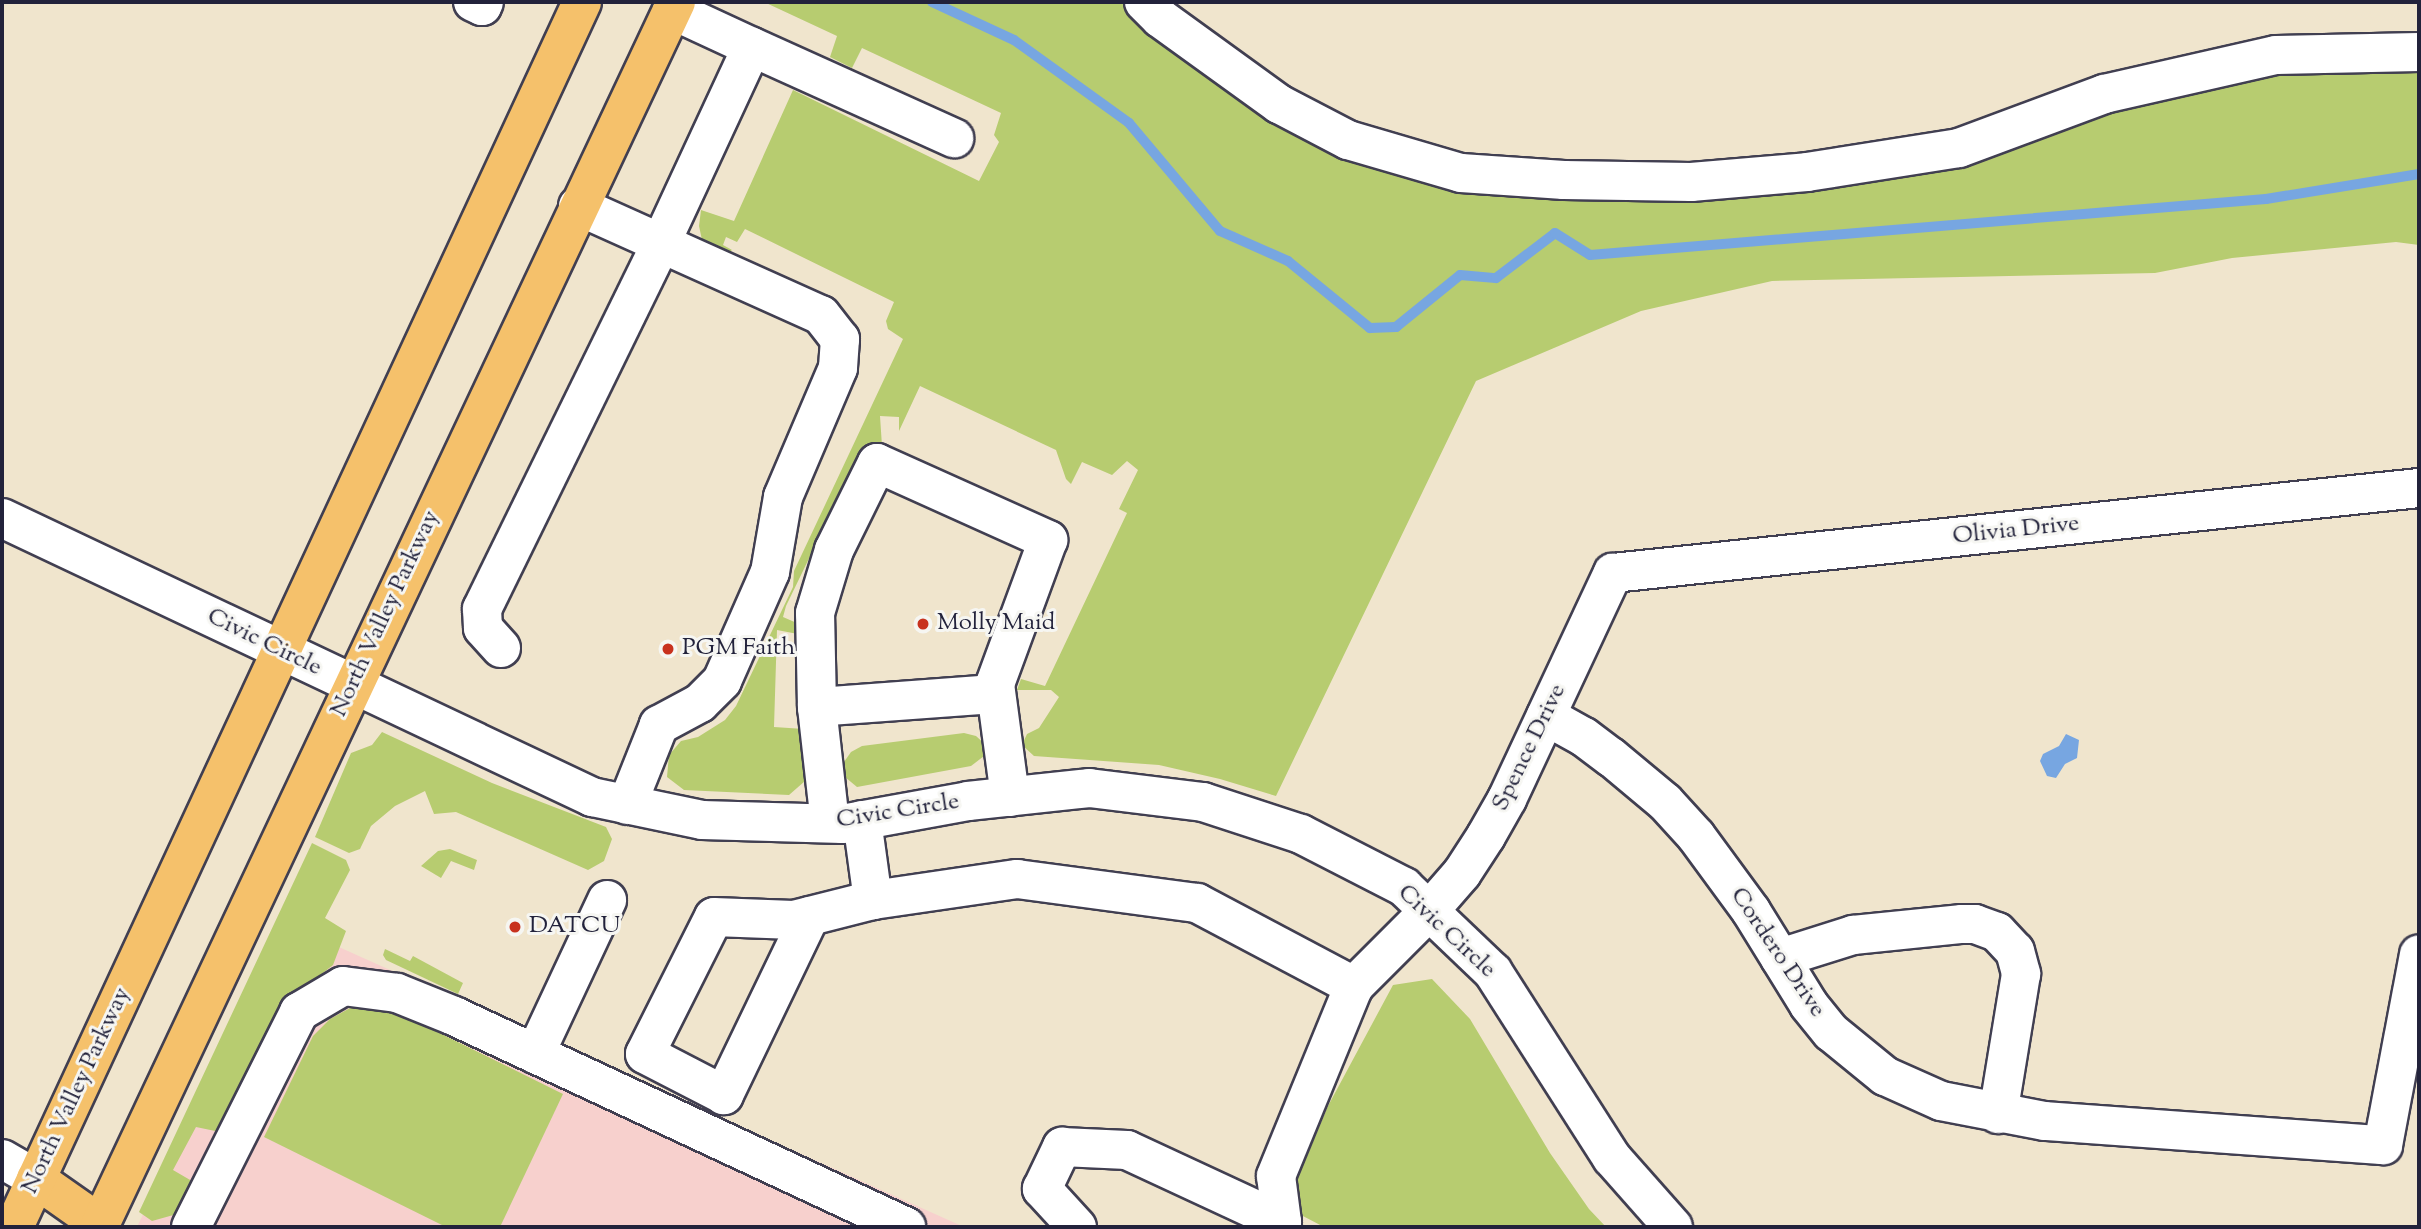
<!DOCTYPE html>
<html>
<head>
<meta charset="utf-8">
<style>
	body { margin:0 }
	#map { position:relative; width:2421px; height:1229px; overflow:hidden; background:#f0e5cd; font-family:"Sorts Mill Goudy",serif }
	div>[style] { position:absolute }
	.built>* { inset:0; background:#f7d0cd }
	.green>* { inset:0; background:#b7cc70 }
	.water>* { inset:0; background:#77a6e1 }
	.stream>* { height:10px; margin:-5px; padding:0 5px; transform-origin:5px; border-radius:5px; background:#77a6e1 }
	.roads { filter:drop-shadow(2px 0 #413f51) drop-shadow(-2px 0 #413f51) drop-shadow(0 2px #413f51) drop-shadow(0 -2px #413f51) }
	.minor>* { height:38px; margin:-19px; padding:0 19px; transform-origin:19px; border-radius:19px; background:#fff }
	.major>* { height:38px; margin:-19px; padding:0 19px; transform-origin:19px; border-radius:19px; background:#f5c16b }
	.dots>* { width:19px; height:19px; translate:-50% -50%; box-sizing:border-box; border:4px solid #f6f6f2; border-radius:50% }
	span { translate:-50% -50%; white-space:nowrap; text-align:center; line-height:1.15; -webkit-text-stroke:6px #f6f6f2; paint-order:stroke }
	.street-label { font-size:24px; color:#22223b }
	.poi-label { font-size:24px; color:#22223b }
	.left { translate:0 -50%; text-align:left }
	.frame { position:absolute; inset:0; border:4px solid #22223b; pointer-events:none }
</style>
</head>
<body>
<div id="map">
	<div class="built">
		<div style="clip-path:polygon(283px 922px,964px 1227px,137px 1227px)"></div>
	</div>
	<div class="green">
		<div style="clip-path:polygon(764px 2px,1122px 2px,1217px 75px,1515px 194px,1648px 202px,1812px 185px,2199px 83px,2355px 69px,2419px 68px,2419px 245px,2396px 242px,2232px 258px,2155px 273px,1772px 281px,1641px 311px,1476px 381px,1276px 796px,1220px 779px,1159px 765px,1034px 756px,1022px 745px,1027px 734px,1039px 728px,1059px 697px,1051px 690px,1017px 690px,1021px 679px,1045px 686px,1127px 513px,1119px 509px,1138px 470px,1127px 461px,1112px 475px,1082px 462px,1071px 484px,1066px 479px,1056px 450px,920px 386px,899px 431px,899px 417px,880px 416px,883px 461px,862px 449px,786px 606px,783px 617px,806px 627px,803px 635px,777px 630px,774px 727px,804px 729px,805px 781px,789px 795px,684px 790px,667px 777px,669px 755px,681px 741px,698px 737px,725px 720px,736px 706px,793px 587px,794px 571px,903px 339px,888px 329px,886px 321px,894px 302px,745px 229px,737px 242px,726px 237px,723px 245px,732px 250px,727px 254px,714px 252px,702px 240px,699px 226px,701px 210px,734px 221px,793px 90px,979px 181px,999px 142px,994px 135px,1001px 113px,862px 48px,852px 68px,830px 57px,837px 36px)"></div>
		<div style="clip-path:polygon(382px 732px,492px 783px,606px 827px,612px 839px,604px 861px,588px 870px,456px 812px,434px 814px,425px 791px,395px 806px,371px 826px,360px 849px,349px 853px,315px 837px,351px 753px,372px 745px)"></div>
		<div style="clip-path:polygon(964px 733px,976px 736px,987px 746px,988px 753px,971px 766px,857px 787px,845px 777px,844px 762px,851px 752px,862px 746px)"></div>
		<div style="clip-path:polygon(312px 843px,346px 860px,350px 870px,325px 918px,346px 931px,333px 965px,284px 1004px,262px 1042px,220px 1132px,196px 1127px,173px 1170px,197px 1184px,177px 1214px,152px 1221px,139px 1212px)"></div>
		<div style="clip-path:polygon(450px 849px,477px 860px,474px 870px,451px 861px,441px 878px,421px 866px,438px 851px)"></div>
		<div style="clip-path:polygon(385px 949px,410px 961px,413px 956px,463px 983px,458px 994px,386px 960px,383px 955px)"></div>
		<div style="clip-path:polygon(1432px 979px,1470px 1019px,1550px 1153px,1589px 1209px,1606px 1227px,1324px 1227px,1301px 1215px,1292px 1191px,1328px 1106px,1393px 985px)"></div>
		<div style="clip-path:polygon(350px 1008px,391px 1009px,563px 1094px,500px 1227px,446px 1227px,264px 1137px,313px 1036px,330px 1019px)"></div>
	</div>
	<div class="water">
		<div style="clip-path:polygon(2066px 734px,2079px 740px,2077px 758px,2065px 764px,2056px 778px,2047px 776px,2040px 761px,2043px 754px,2059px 746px)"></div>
	</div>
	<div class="stream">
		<div style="left:932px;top:2px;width:90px;rotate:24.9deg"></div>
		<div style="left:1014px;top:40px;width:142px;rotate:35.8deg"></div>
		<div style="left:1129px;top:123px;width:141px;rotate:49.9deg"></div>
		<div style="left:1220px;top:231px;width:74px;rotate:23.8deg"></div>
		<div style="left:1288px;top:261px;width:106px;rotate:39.3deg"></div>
		<div style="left:1370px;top:328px;width:26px;rotate:-2deg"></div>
		<div style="left:1396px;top:327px;width:82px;rotate:-39.1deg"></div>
		<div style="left:1460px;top:275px;width:36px;rotate:5deg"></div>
		<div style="left:1496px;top:278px;width:74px;rotate:-37.3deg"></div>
		<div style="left:1555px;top:233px;width:41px;rotate:32.2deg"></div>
		<div style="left:1590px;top:255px;width:678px;rotate:-4.74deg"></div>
		<div style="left:2266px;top:199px;width:155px;rotate:-9.3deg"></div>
	</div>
	<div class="roads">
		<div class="minor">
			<div style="left:473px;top:2px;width:10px;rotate:24deg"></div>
			<div style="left:482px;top:6px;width:4px;rotate:-63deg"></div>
			<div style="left:1144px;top:2px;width:23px;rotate:45deg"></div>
			<div style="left:1160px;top:18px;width:147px;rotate:35.9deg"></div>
			<div style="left:1279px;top:104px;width:78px;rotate:27.6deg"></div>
			<div style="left:1348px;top:140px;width:118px;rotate:16.3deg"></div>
			<div style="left:1461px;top:173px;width:103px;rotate:3.9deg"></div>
			<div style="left:1564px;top:180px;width:127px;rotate:0.9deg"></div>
			<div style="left:1691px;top:182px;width:116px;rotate:-4.9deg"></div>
			<div style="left:1807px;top:172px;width:154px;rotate:-9deg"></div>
			<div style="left:1959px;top:148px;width:155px;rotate:-20.4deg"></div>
			<div style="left:2104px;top:94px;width:176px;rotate:-12.8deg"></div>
			<div style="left:2276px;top:55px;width:143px;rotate:-1.2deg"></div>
			<div style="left:752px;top:47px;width:222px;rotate:24.3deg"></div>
			<div style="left:578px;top:206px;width:266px;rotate:24.2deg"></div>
			<div style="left:821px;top:315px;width:31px;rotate:52deg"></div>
			<div style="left:840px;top:339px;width:29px;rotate:94deg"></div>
			<div style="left:838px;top:368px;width:140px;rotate:113.1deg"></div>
			<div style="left:783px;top:497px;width:76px;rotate:99.8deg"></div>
			<div style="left:770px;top:572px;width:119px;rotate:113.8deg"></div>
			<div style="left:722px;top:681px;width:31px;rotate:135deg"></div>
			<div style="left:700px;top:703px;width:47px;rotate:151.8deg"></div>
			<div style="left:659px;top:725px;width:86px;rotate:111.8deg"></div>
			<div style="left:2px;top:518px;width:653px;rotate:25.31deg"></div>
			<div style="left:592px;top:797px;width:112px;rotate:11.8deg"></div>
			<div style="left:702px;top:820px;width:140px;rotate:1.6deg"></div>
			<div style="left:842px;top:824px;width:128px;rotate:-10.3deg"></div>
			<div style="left:968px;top:801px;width:122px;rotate:-6.1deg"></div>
			<div style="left:1089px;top:788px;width:115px;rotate:7deg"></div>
			<div style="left:1203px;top:802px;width:103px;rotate:18.1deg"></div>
			<div style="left:1301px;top:834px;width:116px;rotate:27.2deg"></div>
			<div style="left:1404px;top:887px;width:123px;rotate:43.7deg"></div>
			<div style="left:1493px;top:972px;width:221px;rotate:57.4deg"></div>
			<div style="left:1612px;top:1158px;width:92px;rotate:48.5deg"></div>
			<div style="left:501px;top:648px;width:27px;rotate:-132deg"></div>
			<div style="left:483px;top:628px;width:19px;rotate:-93deg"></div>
			<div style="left:482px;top:609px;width:405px;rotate:-63.9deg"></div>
			<div style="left:660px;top:245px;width:218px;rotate:-65.1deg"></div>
			<div style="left:752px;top:47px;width:88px;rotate:-155.2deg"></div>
			<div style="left:817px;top:707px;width:179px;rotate:-4.2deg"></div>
			<div style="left:1546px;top:716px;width:43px;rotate:28.9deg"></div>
			<div style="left:1584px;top:737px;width:34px;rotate:37deg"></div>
			<div style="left:1611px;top:757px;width:70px;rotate:39.8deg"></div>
			<div style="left:1665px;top:802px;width:46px;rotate:47.6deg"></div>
			<div style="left:1696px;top:836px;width:93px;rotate:53.7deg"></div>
			<div style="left:1751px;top:911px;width:110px;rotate:58.3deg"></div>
			<div style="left:1809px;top:1005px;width:35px;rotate:51deg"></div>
			<div style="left:1831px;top:1032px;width:70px;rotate:39.2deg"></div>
			<div style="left:1885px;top:1076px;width:61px;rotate:24.1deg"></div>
			<div style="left:1941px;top:1101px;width:106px;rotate:10.9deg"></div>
			<div style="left:2045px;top:1121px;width:339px;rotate:4.1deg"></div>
			<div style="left:2383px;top:1145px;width:194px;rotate:-79.3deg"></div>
			<div style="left:862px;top:820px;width:81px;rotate:82.2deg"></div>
			<div style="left:873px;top:900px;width:146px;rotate:-8.3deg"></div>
			<div style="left:1017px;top:879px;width:182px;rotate:7.6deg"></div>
			<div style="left:1197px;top:903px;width:178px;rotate:27.9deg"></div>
			<div style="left:830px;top:823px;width:117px;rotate:-96.4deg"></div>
			<div style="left:817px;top:707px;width:94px;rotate:-91.2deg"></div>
			<div style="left:815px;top:613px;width:66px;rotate:-73.2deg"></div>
			<div style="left:834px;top:550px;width:97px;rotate:-63.7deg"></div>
			<div style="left:877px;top:463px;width:188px;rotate:24.2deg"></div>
			<div style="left:1048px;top:540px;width:153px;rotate:110.2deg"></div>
			<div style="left:995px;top:684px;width:114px;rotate:82.4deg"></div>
			<div style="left:810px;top:916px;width:199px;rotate:115.7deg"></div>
			<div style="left:724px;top:1095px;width:89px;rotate:-152.6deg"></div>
			<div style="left:645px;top:1054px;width:153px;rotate:-63.3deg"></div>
			<div style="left:714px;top:917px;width:80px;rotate:2.1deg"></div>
			<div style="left:794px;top:920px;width:81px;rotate:-14.2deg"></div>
			<div style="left:1780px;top:958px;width:77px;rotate:-17.5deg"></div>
			<div style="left:1853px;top:935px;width:110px;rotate:-5.8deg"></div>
			<div style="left:1962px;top:924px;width:13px"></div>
			<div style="left:1975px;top:924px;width:23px;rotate:20deg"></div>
			<div style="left:1997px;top:932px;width:26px;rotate:47deg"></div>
			<div style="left:2015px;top:951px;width:24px;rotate:75deg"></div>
			<div style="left:2021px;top:974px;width:142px;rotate:99.3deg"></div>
			<div style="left:535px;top:1054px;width:170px;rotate:-64.9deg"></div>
			<div style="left:2px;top:1159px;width:39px;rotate:30deg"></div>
			<div style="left:191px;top:1227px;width:241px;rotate:-63.3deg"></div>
			<div style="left:299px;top:1012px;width:51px;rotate:-30.6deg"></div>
			<div style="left:343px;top:986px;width:54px;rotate:7.4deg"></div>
			<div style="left:397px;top:993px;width:61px;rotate:22deg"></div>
			<div style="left:454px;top:1016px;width:499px;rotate:25deg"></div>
			<div style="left:1077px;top:1227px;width:52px;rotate:-132.6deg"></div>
			<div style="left:1042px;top:1189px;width:47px;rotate:-64.5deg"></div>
			<div style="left:1062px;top:1147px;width:65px;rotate:2.6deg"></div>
			<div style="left:1127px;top:1150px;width:171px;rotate:24.9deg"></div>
			<div style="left:1280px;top:1227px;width:5px;rotate:-68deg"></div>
			<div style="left:1282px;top:1222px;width:46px;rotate:-97.4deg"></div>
			<div style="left:1276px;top:1176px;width:205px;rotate:-67.7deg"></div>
			<div style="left:1354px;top:986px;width:106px;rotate:-45deg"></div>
			<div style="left:1429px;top:911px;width:50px;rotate:-49deg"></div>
			<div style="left:1462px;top:873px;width:44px;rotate:-57deg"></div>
			<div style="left:1486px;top:836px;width:43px;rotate:-60.4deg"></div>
			<div style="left:1507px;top:799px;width:250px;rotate:-64.9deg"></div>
			<div style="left:1613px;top:573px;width:810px;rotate:-6.02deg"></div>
		</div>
		<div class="major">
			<div style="left:36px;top:1179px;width:78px;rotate:35.1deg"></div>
			<div style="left:14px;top:1227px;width:1350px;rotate:-65.12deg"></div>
			<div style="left:99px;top:1227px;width:1354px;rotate:-64.78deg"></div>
		</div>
	</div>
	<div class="dots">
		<div style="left:923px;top:624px;background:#c8321e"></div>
		<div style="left:668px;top:649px;background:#c8321e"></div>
		<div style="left:515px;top:927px;background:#c8321e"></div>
	</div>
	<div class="street-label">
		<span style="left:2016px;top:531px;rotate:-6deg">Olivia Drive</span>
		<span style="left:386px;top:614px;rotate:-65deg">North Valley Parkway</span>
		<span style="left:264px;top:643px;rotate:26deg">Civic Circle</span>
		<span style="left:1530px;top:748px;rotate:-64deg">Spence Drive</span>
		<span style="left:898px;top:812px;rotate:-9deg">Civic Circle</span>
		<span style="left:1446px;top:932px;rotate:43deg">Civic Circle</span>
		<span style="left:1777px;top:953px;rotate:56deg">Cordero Drive</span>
		<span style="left:77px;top:1091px;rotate:-65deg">North Valley Parkway</span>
	</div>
	<div class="poi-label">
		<span class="left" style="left:937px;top:624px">Molly Maid</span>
		<span class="left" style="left:682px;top:649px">PGM Faith</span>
		<span class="left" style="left:529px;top:927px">DATCU</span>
	</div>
	<div class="frame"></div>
</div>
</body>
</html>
